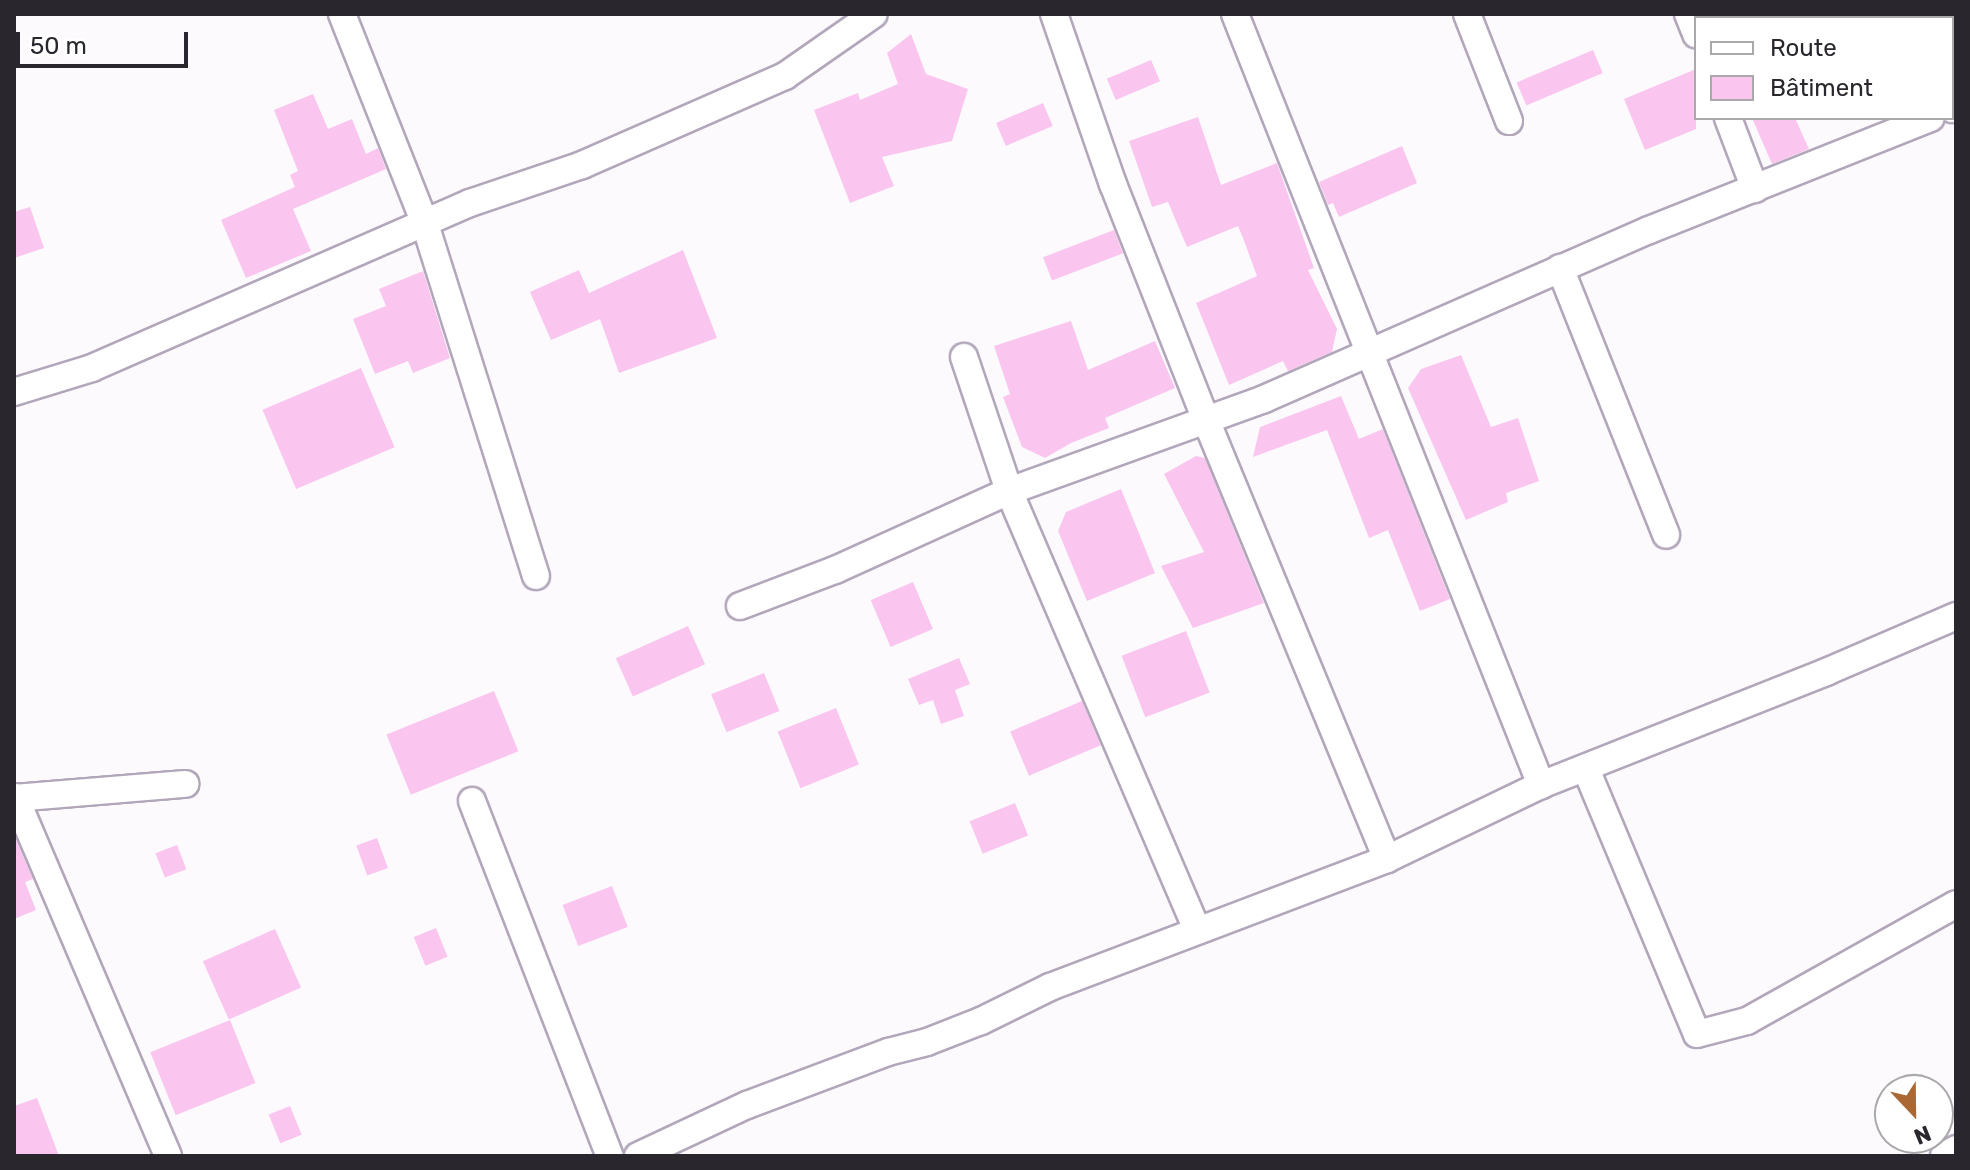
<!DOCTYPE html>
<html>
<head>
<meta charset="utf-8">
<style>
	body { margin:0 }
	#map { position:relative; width:1970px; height:1170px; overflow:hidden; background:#fcfafd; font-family:Rubik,sans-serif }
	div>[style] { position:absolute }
	.building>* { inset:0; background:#fac6f0; transform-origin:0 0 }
	.roads { filter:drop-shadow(2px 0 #b2a7ba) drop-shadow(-2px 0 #b2a7ba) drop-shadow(0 2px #b2a7ba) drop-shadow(0 -2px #b2a7ba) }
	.street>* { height:26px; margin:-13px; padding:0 13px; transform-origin:13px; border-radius:13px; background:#fff }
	span { translate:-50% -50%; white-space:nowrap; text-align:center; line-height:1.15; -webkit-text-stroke:8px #fff; paint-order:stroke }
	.frame { position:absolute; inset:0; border:16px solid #2a262d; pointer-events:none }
	.legend { position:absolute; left:1694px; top:16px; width:260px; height:104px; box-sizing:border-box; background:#fff; border:2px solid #aaa8ab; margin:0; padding:10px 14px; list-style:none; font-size:24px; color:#2a262d }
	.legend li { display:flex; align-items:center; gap:16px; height:40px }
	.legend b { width:40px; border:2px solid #aaa8ab }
	.north { position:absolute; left:1874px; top:1074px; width:80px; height:80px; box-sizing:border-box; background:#fff; border:2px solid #aaa8ab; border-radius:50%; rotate:158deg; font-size:22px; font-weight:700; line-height:32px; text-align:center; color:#2a262d }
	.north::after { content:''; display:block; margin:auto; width:28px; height:36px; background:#aa6834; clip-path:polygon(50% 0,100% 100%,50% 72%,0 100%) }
	.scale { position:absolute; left:16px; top:32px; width:172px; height:36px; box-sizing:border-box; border:4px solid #2a262d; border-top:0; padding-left:10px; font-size:24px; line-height:28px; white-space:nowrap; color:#2a262d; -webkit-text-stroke:6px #fff; paint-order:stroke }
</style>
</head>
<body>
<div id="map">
	<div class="building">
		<div style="clip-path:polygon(911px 34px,926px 74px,968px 89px,952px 141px,882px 157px,894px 186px,850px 203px,814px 110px,858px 93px,860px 100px,898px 84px,887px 53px)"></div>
		<div style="left:1593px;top:50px;width:25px;height:83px;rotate:67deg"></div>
		<div style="left:1151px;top:60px;width:23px;height:48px;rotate:67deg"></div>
		<div style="clip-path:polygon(1696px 69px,1696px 129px,1645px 150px,1624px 99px)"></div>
		<div style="clip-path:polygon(313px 94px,328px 129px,352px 119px,366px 154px,378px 148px,386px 169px,293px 209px,311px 251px,246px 278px,221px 220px,295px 187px,290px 175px,298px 171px,274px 110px)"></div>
		<div style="left:1043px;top:103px;width:25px;height:51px;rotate:67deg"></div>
		<div style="clip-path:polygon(1198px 117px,1221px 185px,1277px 163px,1314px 268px,1308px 270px,1337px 329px,1332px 352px,1288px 371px,1283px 361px,1229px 385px,1196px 303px,1257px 276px,1243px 238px,1238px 226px,1187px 247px,1168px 202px,1152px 207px,1129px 141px)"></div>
		<div style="clip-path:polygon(1752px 118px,1795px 118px,1809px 149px,1772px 164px)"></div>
		<div style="clip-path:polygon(1402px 146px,1417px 183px,1339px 217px,1333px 203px,1328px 205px,1319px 182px)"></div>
		<div style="clip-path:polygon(30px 207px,44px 248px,14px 258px,14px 212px)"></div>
		<div style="left:1114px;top:230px;width:25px;height:76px;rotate:69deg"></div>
		<div style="clip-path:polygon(683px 250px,717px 338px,619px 373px,600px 319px,551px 340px,530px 292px,579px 270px,589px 293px)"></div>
		<div style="clip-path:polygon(423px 271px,450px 358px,413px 373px,408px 361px,375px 374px,353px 319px,386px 306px,379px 289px)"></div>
		<div style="clip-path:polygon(1071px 321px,1088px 370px,1155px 341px,1175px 388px,1105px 418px,1109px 428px,1071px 443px,1045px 458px,1022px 447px,1003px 397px,1010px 394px,994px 346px)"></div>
		<div style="clip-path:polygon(1461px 355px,1491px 427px,1518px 418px,1539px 481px,1506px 493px,1508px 502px,1466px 520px,1408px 388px,1421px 369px)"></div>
		<div style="left:361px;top:368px;width:86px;height:107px;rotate:67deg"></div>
		<div style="clip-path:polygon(1341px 396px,1359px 439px,1383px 429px,1450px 599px,1420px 611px,1388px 530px,1369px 538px,1327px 430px,1253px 457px,1260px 427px)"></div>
		<div style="clip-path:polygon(1196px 456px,1205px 458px,1264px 603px,1193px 628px,1161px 566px,1204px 552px,1164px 474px)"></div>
		<div style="clip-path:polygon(1121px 489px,1155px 573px,1087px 601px,1058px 531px,1066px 512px)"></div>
		<div style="left:913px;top:582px;width:51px;height:46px;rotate:67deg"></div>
		<div style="left:688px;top:626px;width:42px;height:79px;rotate:66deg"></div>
		<div style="left:1186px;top:631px;width:66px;height:69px;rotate:69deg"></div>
		<div style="clip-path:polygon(959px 658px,970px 684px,955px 690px,964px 716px,941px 724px,933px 700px,919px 705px,908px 679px)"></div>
		<div style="left:764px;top:673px;width:41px;height:57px;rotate:68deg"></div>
		<div style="left:494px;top:691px;width:65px;height:116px;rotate:68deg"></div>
		<div style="left:1082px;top:701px;width:48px;height:78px;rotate:67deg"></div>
		<div style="left:836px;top:708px;width:61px;height:63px;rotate:68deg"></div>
		<div style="left:1015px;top:803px;width:35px;height:49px;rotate:68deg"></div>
		<div style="clip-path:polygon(14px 835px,33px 879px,25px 882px,36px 910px,14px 919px)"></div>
		<div style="left:377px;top:838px;width:32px;height:22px;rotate:70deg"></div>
		<div style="left:177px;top:845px;width:26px;height:23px;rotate:69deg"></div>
		<div style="left:612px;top:886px;width:44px;height:53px;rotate:69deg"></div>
		<div style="left:436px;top:928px;width:31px;height:24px;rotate:68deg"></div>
		<div style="left:275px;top:929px;width:64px;height:79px;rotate:66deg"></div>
		<div style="left:230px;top:1020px;width:68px;height:86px;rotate:68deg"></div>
		<div style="clip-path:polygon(37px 1098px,59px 1156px,14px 1156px,14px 1106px)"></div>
		<div style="left:290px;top:1106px;width:31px;height:23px;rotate:68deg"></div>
	</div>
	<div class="roads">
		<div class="street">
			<div style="left:342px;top:14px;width:226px;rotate:68.4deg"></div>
			<div style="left:425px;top:224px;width:369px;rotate:72.5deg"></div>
			<div style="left:1054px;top:14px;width:180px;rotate:70.9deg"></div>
			<div style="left:1113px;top:184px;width:254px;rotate:68.5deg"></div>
			<div style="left:1206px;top:420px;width:475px;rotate:67.6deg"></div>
			<div style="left:1235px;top:14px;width:830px;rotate:68.35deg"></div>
			<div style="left:1467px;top:14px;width:115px;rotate:68.6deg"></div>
			<div style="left:1688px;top:14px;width:22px;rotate:68deg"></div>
			<div style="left:1952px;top:109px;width:4px;rotate:-27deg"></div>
			<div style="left:1728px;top:118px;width:76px;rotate:69.2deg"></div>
			<div style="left:1560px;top:268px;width:287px;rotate:68.3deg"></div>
			<div style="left:964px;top:357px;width:141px;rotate:71.4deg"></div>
			<div style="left:1009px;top:491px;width:478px;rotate:66.8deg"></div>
			<div style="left:14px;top:392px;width:82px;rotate:-17.1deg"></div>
			<div style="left:92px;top:368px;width:412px;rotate:-23.6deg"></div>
			<div style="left:470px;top:203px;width:118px;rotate:-18.7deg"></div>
			<div style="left:582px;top:165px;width:222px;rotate:-23.7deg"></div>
			<div style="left:785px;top:76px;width:108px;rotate:-34.9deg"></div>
			<div style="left:740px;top:606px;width:102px;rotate:-20.8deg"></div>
			<div style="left:835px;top:570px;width:191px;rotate:-24.4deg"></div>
			<div style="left:1009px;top:491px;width:271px;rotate:-19.8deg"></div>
			<div style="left:1264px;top:399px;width:420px;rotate:-23.7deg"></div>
			<div style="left:1649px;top:230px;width:303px;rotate:-21.7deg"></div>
			<div style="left:1586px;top:769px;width:287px;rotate:67.3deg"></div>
			<div style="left:1697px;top:1034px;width:52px;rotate:-14.6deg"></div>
			<div style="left:1747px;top:1021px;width:240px;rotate:-29.2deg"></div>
			<div style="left:15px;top:797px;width:390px;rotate:66.9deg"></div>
			<div style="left:14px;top:798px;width:172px;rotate:-4.7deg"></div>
			<div style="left:472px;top:801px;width:381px;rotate:68.8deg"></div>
			<div style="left:638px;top:1156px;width:120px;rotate:-25.1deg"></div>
			<div style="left:747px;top:1105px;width:151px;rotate:-20.6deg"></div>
			<div style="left:888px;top:1052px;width:40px;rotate:-14.4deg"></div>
			<div style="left:927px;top:1042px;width:58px;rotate:-21.3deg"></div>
			<div style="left:981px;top:1021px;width:77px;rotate:-26.2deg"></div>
			<div style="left:1050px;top:987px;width:360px;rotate:-20.8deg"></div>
			<div style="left:1387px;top:859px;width:171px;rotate:-25.7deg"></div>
			<div style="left:1541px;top:785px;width:307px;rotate:-21.6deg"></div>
			<div style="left:1826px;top:672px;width:142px;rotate:-23.3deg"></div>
			<div style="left:1944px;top:1156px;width:14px;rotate:-30deg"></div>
		</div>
	</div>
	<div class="frame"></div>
	<ul class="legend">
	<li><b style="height:10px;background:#fff"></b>Route</li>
	<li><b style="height:22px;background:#fac6f0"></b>Bâtiment</li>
	</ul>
	<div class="north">N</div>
	<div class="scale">50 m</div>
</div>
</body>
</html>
